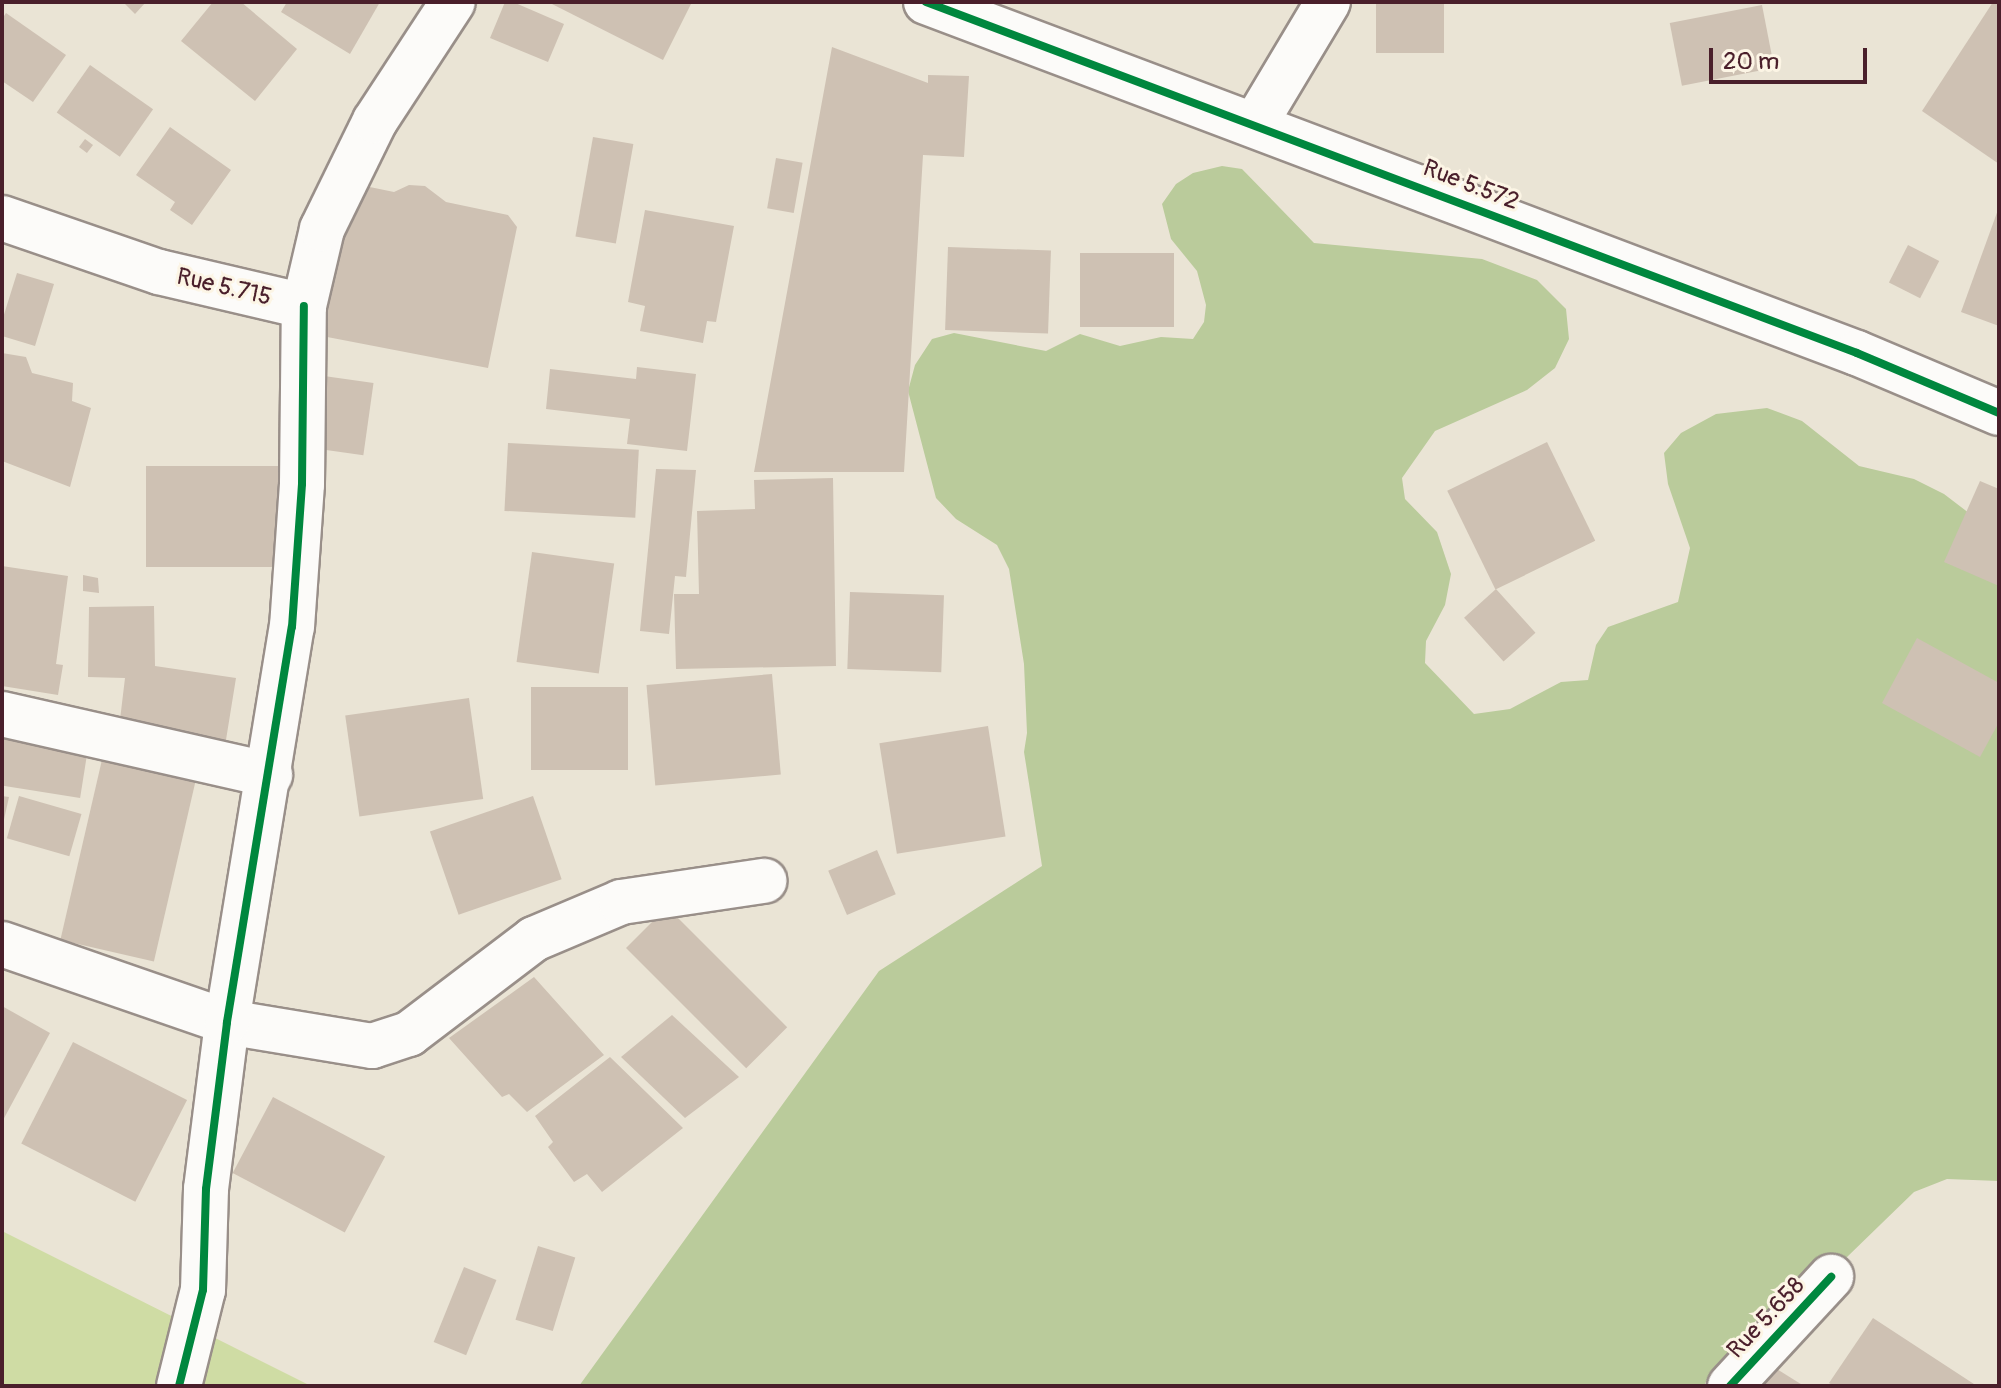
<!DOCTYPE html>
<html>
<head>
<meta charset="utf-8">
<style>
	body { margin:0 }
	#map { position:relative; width:2001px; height:1388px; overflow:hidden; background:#eae4d5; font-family:Pangolin,sans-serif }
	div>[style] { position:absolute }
	.green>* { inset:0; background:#cfdca4 }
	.forest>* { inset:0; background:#bacb9b }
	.building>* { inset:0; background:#cec1b3; transform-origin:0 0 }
	.roads { filter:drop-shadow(2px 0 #998f89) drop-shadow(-2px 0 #998f89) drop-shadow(0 2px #998f89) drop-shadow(0 -2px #998f89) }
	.minor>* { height:44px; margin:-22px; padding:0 22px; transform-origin:22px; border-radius:22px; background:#fcfbf9 }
	.tertiary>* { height:44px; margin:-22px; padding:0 22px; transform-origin:22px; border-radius:22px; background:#fcfbf9 }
	.cycleway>* { height:8px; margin:-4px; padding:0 4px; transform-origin:4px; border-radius:4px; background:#00873e }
	span { translate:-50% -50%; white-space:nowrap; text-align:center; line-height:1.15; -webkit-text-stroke:6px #fcf5e5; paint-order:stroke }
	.street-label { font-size:24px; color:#4a1f2b }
	.frame { position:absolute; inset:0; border:4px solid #4a1f2b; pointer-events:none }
	.scale { position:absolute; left:1709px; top:48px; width:158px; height:36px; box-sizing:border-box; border:4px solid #4a1f2b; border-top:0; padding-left:10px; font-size:24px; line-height:28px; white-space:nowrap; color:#4a1f2b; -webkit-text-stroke:6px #fcf5e5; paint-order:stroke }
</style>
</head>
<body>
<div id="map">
	<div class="green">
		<div style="clip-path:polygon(2px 1231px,311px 1386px,2px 1386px)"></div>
	</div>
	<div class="forest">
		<div style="clip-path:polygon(1222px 166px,1242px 169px,1314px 243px,1482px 259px,1537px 280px,1566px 309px,1569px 339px,1555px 368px,1527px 390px,1435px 431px,1402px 478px,1405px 499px,1437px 532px,1451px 574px,1445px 605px,1426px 641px,1425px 663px,1474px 714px,1510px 709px,1561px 682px,1588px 680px,1596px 645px,1608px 627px,1678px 602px,1690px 548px,1668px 484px,1664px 453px,1681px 433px,1716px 414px,1767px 408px,1802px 421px,1859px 466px,1914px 479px,1944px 494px,1999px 536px,1999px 1181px,1947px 1179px,1914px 1192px,1813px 1290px,1744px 1366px,1708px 1377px,1704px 1386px,579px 1386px,879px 971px,1042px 866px,1024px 752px,1027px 733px,1024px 664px,1009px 569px,997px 545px,956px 519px,936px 498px,908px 391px,915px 365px,932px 339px,954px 333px,1046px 351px,1080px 334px,1120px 346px,1161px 337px,1193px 339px,1204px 322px,1206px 305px,1197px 271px,1171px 239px,1162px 204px,1176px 184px,1193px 173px)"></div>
	</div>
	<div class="building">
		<div style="clip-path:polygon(123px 2px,146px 2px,135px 14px)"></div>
		<div style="clip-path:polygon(213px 2px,241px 2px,297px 49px,255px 101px,181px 41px)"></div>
		<div style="clip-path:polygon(287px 2px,380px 2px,350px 54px,281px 12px)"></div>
		<div style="clip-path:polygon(505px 2px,513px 2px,564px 24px,548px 62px,490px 38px)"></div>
		<div style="clip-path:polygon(548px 2px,692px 2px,663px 60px)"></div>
		<div style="left:1376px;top:2px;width:68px;height:51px"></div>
		<div style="clip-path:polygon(1993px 2px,1999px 2px,1999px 164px,1922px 111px)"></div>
		<div style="left:1762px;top:5px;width:64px;height:94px;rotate:79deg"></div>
		<div style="clip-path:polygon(6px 13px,66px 55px,33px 102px,2px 81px,2px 19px)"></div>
		<div style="clip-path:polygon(832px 47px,928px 83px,928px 75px,969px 76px,964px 157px,923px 155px,904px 472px,754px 472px)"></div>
		<div style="left:90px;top:65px;width:77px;height:58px;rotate:35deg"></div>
		<div style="clip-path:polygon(170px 127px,231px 170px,192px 225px,170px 210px,175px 202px,136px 175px)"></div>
		<div style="left:593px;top:137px;width:41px;height:101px;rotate:10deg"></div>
		<div style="left:85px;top:139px;width:10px;height:10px;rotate:37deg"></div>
		<div style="left:776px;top:158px;width:27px;height:51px;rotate:10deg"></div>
		<div style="clip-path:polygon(360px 185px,394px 192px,409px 185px,425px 186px,446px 202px,508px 215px,517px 227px,488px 368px,322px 336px,351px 194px)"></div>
		<div style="clip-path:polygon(1999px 207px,1999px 326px,1961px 312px)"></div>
		<div style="clip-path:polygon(645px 210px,734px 226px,716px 322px,707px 321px,703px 343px,640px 331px,645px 306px,628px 302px)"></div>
		<div style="left:1908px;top:245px;width:35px;height:42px;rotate:27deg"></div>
		<div style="left:948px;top:247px;width:103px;height:83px;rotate:2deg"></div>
		<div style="left:1080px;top:253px;width:94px;height:74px"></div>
		<div style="clip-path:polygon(17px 273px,54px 284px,35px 346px,2px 336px,2px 321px)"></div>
		<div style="clip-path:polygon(2px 353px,26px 357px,32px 373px,73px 383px,72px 401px,91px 408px,70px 487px,2px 461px)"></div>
		<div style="clip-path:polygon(637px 367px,696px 374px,687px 451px,627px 444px,630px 419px,546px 409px,550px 369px,636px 379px)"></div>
		<div style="left:324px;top:376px;width:50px;height:73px;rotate:8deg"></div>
		<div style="left:1547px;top:442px;width:110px;height:111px;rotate:64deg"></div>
		<div style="left:508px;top:443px;width:131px;height:68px;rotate:3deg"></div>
		<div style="left:146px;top:466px;width:137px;height:101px"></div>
		<div style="clip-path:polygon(656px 469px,696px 470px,686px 577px,675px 576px,669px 634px,640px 631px)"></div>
		<div style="clip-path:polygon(833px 478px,836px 666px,676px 669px,674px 594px,699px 594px,697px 511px,755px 509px,754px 480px)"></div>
		<div style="clip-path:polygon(1980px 481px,1999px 489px,1999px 586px,1944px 562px)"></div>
		<div style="left:532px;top:552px;width:83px;height:111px;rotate:8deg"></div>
		<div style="clip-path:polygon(2px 566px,68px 576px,56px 664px,63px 665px,58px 695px,2px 686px)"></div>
		<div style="clip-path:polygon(83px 575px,98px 578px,99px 593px,83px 591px)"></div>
		<div style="left:1496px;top:589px;width:59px;height:43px;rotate:48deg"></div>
		<div style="left:850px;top:592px;width:94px;height:77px;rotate:2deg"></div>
		<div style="clip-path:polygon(154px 606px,155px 666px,236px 678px,225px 746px,119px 728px,125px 678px,88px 677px,89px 607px)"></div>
		<div style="clip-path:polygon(1917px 638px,1999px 683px,1999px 722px,1980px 757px,1882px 703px)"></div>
		<div style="left:772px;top:674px;width:101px;height:126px;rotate:85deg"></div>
		<div style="left:531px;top:687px;width:97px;height:83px"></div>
		<div style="left:469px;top:698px;width:102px;height:125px;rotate:82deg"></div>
		<div style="left:988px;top:726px;width:112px;height:110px;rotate:81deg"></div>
		<div style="left:2px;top:735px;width:87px;height:50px;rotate:9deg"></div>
		<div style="left:104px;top:751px;width:96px;height:194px;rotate:13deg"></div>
		<div style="clip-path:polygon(2px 796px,9px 797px,3px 824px,2px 824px)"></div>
		<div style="left:19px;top:796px;width:65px;height:44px;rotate:16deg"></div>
		<div style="left:533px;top:796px;width:88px;height:109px;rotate:71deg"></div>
		<div style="left:877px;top:850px;width:48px;height:53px;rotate:67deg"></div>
		<div style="left:667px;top:907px;width:170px;height:58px;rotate:45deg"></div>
		<div style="clip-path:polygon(534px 977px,604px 1055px,527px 1112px,509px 1094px,502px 1097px,449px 1038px)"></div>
		<div style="clip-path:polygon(2px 1006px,50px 1033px,2px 1122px)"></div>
		<div style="clip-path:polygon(672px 1015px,739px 1077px,685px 1118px,621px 1057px)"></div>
		<div style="left:73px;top:1042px;width:128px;height:114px;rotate:27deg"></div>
		<div style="clip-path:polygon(610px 1057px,683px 1128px,602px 1192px,587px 1174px,574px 1182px,548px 1147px,553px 1142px,535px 1116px)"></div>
		<div style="left:273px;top:1097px;width:127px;height:86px;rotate:28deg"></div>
		<div style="left:538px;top:1246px;width:39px;height:77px;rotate:17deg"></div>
		<div style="left:464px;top:1267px;width:35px;height:81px;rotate:22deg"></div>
		<div style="clip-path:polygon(1873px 1318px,1977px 1386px,1834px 1386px,1829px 1383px)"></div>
		<div style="clip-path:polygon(1761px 1359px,1804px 1386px,1744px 1386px)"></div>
	</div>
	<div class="roads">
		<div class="minor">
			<div style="left:1255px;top:124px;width:142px;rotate:-59.1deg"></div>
			<div style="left:2px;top:218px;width:166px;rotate:19deg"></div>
			<div style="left:159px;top:272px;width:149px;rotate:13.2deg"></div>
			<div style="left:304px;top:306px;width:79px;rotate:-76.8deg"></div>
			<div style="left:322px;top:229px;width:120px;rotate:-63.9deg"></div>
			<div style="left:375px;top:121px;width:142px;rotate:-56.8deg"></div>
			<div style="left:2px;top:714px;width:275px;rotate:12.8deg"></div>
			<div style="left:2px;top:944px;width:238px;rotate:19.1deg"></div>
			<div style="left:227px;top:1022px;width:147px;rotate:9.4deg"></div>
			<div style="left:372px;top:1046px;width:39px;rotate:-18deg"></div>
			<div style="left:409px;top:1034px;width:157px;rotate:-37.2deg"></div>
			<div style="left:534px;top:939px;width:95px;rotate:-23deg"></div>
			<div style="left:621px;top:902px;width:145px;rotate:-8.4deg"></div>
			<div style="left:179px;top:1386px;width:99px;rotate:-76deg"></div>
			<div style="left:203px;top:1290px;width:101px;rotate:-88.3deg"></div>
			<div style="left:206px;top:1189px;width:168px;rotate:-82.8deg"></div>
			<div style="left:227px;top:1022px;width:400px;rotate:-80.7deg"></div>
			<div style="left:292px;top:627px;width:143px;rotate:-86deg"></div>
			<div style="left:302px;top:484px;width:178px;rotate:-89.4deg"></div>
			<div style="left:1730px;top:1386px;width:149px;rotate:-47.2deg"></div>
		</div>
		<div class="tertiary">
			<div style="left:926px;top:2px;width:995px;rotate:20.66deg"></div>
			<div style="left:1857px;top:353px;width:154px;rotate:22.9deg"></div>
		</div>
	</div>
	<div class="cycleway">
		<div style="left:926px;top:2px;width:995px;rotate:20.66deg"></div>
		<div style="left:1857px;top:353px;width:154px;rotate:22.9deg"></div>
		<div style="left:179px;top:1386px;width:99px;rotate:-76deg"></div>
		<div style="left:203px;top:1290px;width:101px;rotate:-88.3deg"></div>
		<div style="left:206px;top:1189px;width:168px;rotate:-82.8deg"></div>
		<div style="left:227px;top:1022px;width:400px;rotate:-80.7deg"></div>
		<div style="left:292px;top:627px;width:143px;rotate:-86deg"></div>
		<div style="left:302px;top:484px;width:178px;rotate:-89.4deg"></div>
		<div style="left:1730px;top:1386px;width:149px;rotate:-47.2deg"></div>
	</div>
	<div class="street-label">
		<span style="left:1471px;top:185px;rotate:21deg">Rue 5.572</span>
		<span style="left:224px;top:287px;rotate:13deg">Rue 5.715</span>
		<span style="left:1766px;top:1318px;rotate:-47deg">Rue 5.658</span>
	</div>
	<div class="frame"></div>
	<div class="scale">20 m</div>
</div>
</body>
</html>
